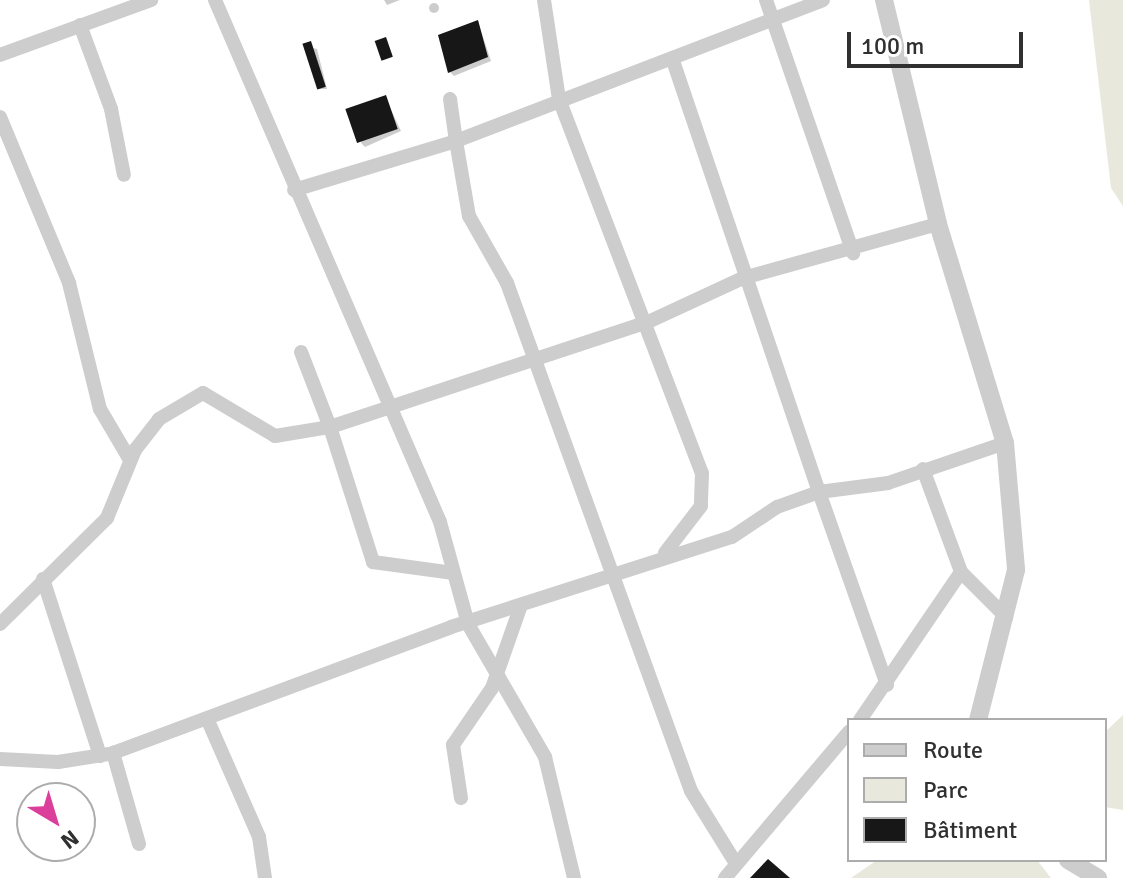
<!DOCTYPE html>
<html>
<head>
<meta charset="utf-8">
<style>
	body { margin:0 }
	#map { position:relative; width:1123px; height:878px; overflow:hidden; background:#fff; font-family:Signika,sans-serif }
	div>[style] { position:absolute }
	.green>* { inset:0; background:#e9e8dc }
	.shadow>* { inset:0; background:#0003 }
	.round { border-radius:50% }
	.building>* { inset:0; background:#171717; transform-origin:0 0 }
	.minor>* { height:14px; margin:-7px; padding:0 7px; transform-origin:7px; border-radius:7px; background:#cdcdcd }
	.tertiary>* { height:18px; margin:-9px; padding:0 9px; transform-origin:9px; border-radius:9px; background:#cdcdcd }
	span { translate:-50% -50%; white-space:nowrap; text-align:center; line-height:1.15; -webkit-text-stroke:8px #fff; paint-order:stroke }
	.legend { position:absolute; left:847px; top:718px; width:260px; height:144px; box-sizing:border-box; background:#fff; border:2px solid #acacac; margin:0; padding:10px 14px; list-style:none; font-size:24px; color:#303030 }
	.legend li { display:flex; align-items:center; gap:16px; height:40px }
	.legend b { width:40px; border:2px solid #acacac }
	.north { position:absolute; left:16px; top:782px; width:80px; height:80px; box-sizing:border-box; background:#fff; border:2px solid #acacac; border-radius:50%; rotate:142deg; font-size:22px; font-weight:700; line-height:32px; text-align:center; color:#303030 }
	.north::after { content:''; display:block; margin:auto; width:28px; height:36px; background:#db3e9b; clip-path:polygon(50% 0,100% 100%,50% 72%,0 100%) }
	.scale { position:absolute; left:847px; top:32px; width:176px; height:36px; box-sizing:border-box; border:4px solid #303030; border-top:0; padding-left:10px; font-size:24px; line-height:28px; white-space:nowrap; color:#303030; -webkit-text-stroke:6px #fff; paint-order:stroke }
</style>
</head>
<body>
<div id="map">
	<div class="green">
		<div style="clip-path:polygon(1089px 0,1123px 0,1123px 206px,1111px 188px)"></div>
		<div style="clip-path:polygon(1123px 715px,1123px 810px,1105px 807px,1105px 732px)"></div>
		<div style="clip-path:polygon(877px 860px,1037px 860px,1051px 878px,851px 878px)"></div>
	</div>
	<div class="shadow">
		<div style="clip-path:polygon(384px 0,400px 0,387px 5px)"></div>
		<div class="round" style="left:429px;top:3px;width:10px;height:10px"></div>
		<div style="clip-path:polygon(478px 22px,491px 61px,454px 76px,450px 72px)"></div>
		<div style="clip-path:polygon(305px 46px,317px 49px,327px 89px,319px 89px)"></div>
		<div style="clip-path:polygon(385px 97px,401px 131px,365px 147px,361px 143px)"></div>
	</div>
	<div class="building">
		<div style="clip-path:polygon(478px 20px,488px 57px,448px 73px,438px 35px)"></div>
		<div style="left:386px;top:37px;width:21px;height:12px;rotate:71deg"></div>
		<div style="left:311px;top:41px;width:48px;height:9px;rotate:72deg"></div>
		<div style="left:386px;top:95px;width:36px;height:43px;rotate:71deg"></div>
		<div style="clip-path:polygon(768px 859px,790px 878px,750px 878px)"></div>
	</div>
	<div class="minor">
		<div style="left:215px;top:0;width:568px;rotate:66.68deg"></div>
		<div style="left:440px;top:522px;width:106px;rotate:74.6deg"></div>
		<div style="left:468px;top:624px;width:154px;rotate:59.9deg"></div>
		<div style="left:545px;top:757px;width:124px;rotate:76.5deg"></div>
		<div style="left:544px;top:0;width:100px;rotate:81.4deg"></div>
		<div style="left:559px;top:99px;width:400px;rotate:69.1deg"></div>
		<div style="left:702px;top:473px;width:33px;rotate:92deg"></div>
		<div style="left:701px;top:506px;width:59px;rotate:127.5deg"></div>
		<div style="left:766px;top:0;width:268px;rotate:71deg"></div>
		<div style="left:80px;top:25px;width:90px;rotate:69.7deg"></div>
		<div style="left:111px;top:109px;width:67px;rotate:78.9deg"></div>
		<div style="left:0;top:55px;width:161px;rotate:-20deg"></div>
		<div style="left:450px;top:99px;width:42px;rotate:81.9deg"></div>
		<div style="left:456px;top:141px;width:393px;rotate:-21deg"></div>
		<div style="left:0;top:117px;width:180px;rotate:67.4deg"></div>
		<div style="left:69px;top:283px;width:130px;rotate:76.2deg"></div>
		<div style="left:100px;top:409px;width:59px;rotate:59.5deg"></div>
		<div style="left:294px;top:190px;width:169px;rotate:-16.8deg"></div>
		<div style="left:456px;top:141px;width:76px;rotate:80.2deg"></div>
		<div style="left:469px;top:216px;width:77px;rotate:60.4deg"></div>
		<div style="left:507px;top:283px;width:540px;rotate:70.09deg"></div>
		<div style="left:691px;top:791px;width:84px;rotate:58.2deg"></div>
		<div style="left:301px;top:352px;width:80px;rotate:68.9deg"></div>
		<div style="left:330px;top:427px;width:335px;rotate:-18.3deg"></div>
		<div style="left:648px;top:322px;width:105px;rotate:-24.9deg"></div>
		<div style="left:743px;top:278px;width:202px;rotate:-15.5deg"></div>
		<div style="left:923px;top:469px;width:110px;rotate:69.7deg"></div>
		<div style="left:961px;top:572px;width:64px;rotate:45deg"></div>
		<div style="left:43px;top:579px;width:186px;rotate:72.1deg"></div>
		<div style="left:0;top:624px;width:151px;rotate:-44.7deg"></div>
		<div style="left:107px;top:518px;width:74px;rotate:-67.6deg"></div>
		<div style="left:135px;top:450px;width:39px;rotate:-52deg"></div>
		<div style="left:159px;top:419px;width:51px;rotate:-30.6deg"></div>
		<div style="left:203px;top:393px;width:84px;rotate:30.8deg"></div>
		<div style="left:275px;top:436px;width:56px;rotate:-9.3deg"></div>
		<div style="left:330px;top:427px;width:142px;rotate:72.3deg"></div>
		<div style="left:373px;top:562px;width:81px;rotate:7.8deg"></div>
		<div style="left:887px;top:685px;width:205px;rotate:-109.4deg"></div>
		<div style="left:819px;top:492px;width:70px;rotate:-7.4deg"></div>
		<div style="left:888px;top:483px;width:124px;rotate:-18.9deg"></div>
		<div style="left:860px;top:720px;width:179px;rotate:-55.7deg"></div>
		<div style="left:209px;top:723px;width:124px;rotate:66.3deg"></div>
		<div style="left:259px;top:837px;width:41px;rotate:81.7deg"></div>
		<div style="left:0;top:759px;width:58px;rotate:3deg"></div>
		<div style="left:58px;top:762px;width:52px;rotate:-8.9deg"></div>
		<div style="left:461px;top:798px;width:54px;rotate:-98.6deg"></div>
		<div style="left:453px;top:745px;width:69px;rotate:-55.6deg"></div>
		<div style="left:492px;top:688px;width:85px;rotate:-70.7deg"></div>
		<div style="left:139px;top:844px;width:95px;rotate:-105.9deg"></div>
		<div style="left:113px;top:753px;width:361px;rotate:-20.4deg"></div>
		<div style="left:451px;top:627px;width:295px;rotate:-17.8deg"></div>
		<div style="left:732px;top:537px;width:54px;rotate:-33.7deg"></div>
		<div style="left:777px;top:507px;width:45px;rotate:-19.7deg"></div>
		<div style="left:819px;top:492px;width:458px;rotate:-108.7deg"></div>
		<div style="left:725px;top:878px;width:192px;rotate:-49.7deg"></div>
	</div>
	<div class="tertiary">
		<div style="left:884px;top:0;width:230px;rotate:76.4deg"></div>
		<div style="left:938px;top:224px;width:229px;rotate:73deg"></div>
		<div style="left:1005px;top:443px;width:127px;rotate:85deg"></div>
		<div style="left:1016px;top:570px;width:155px;rotate:104.2deg"></div>
		<div style="left:1068px;top:860px;width:35px;rotate:31deg"></div>
	</div>
	<ul class="legend">
	<li><b style="height:10px;background:#cdcdcd"></b>Route</li>
	<li><b style="height:22px;background:#e9e8dc"></b>Parc</li>
	<li><b style="height:22px;background:#171717"></b>Bâtiment</li>
	</ul>
	<div class="north">N</div>
	<div class="scale">100 m</div>
</div>
</body>
</html>
